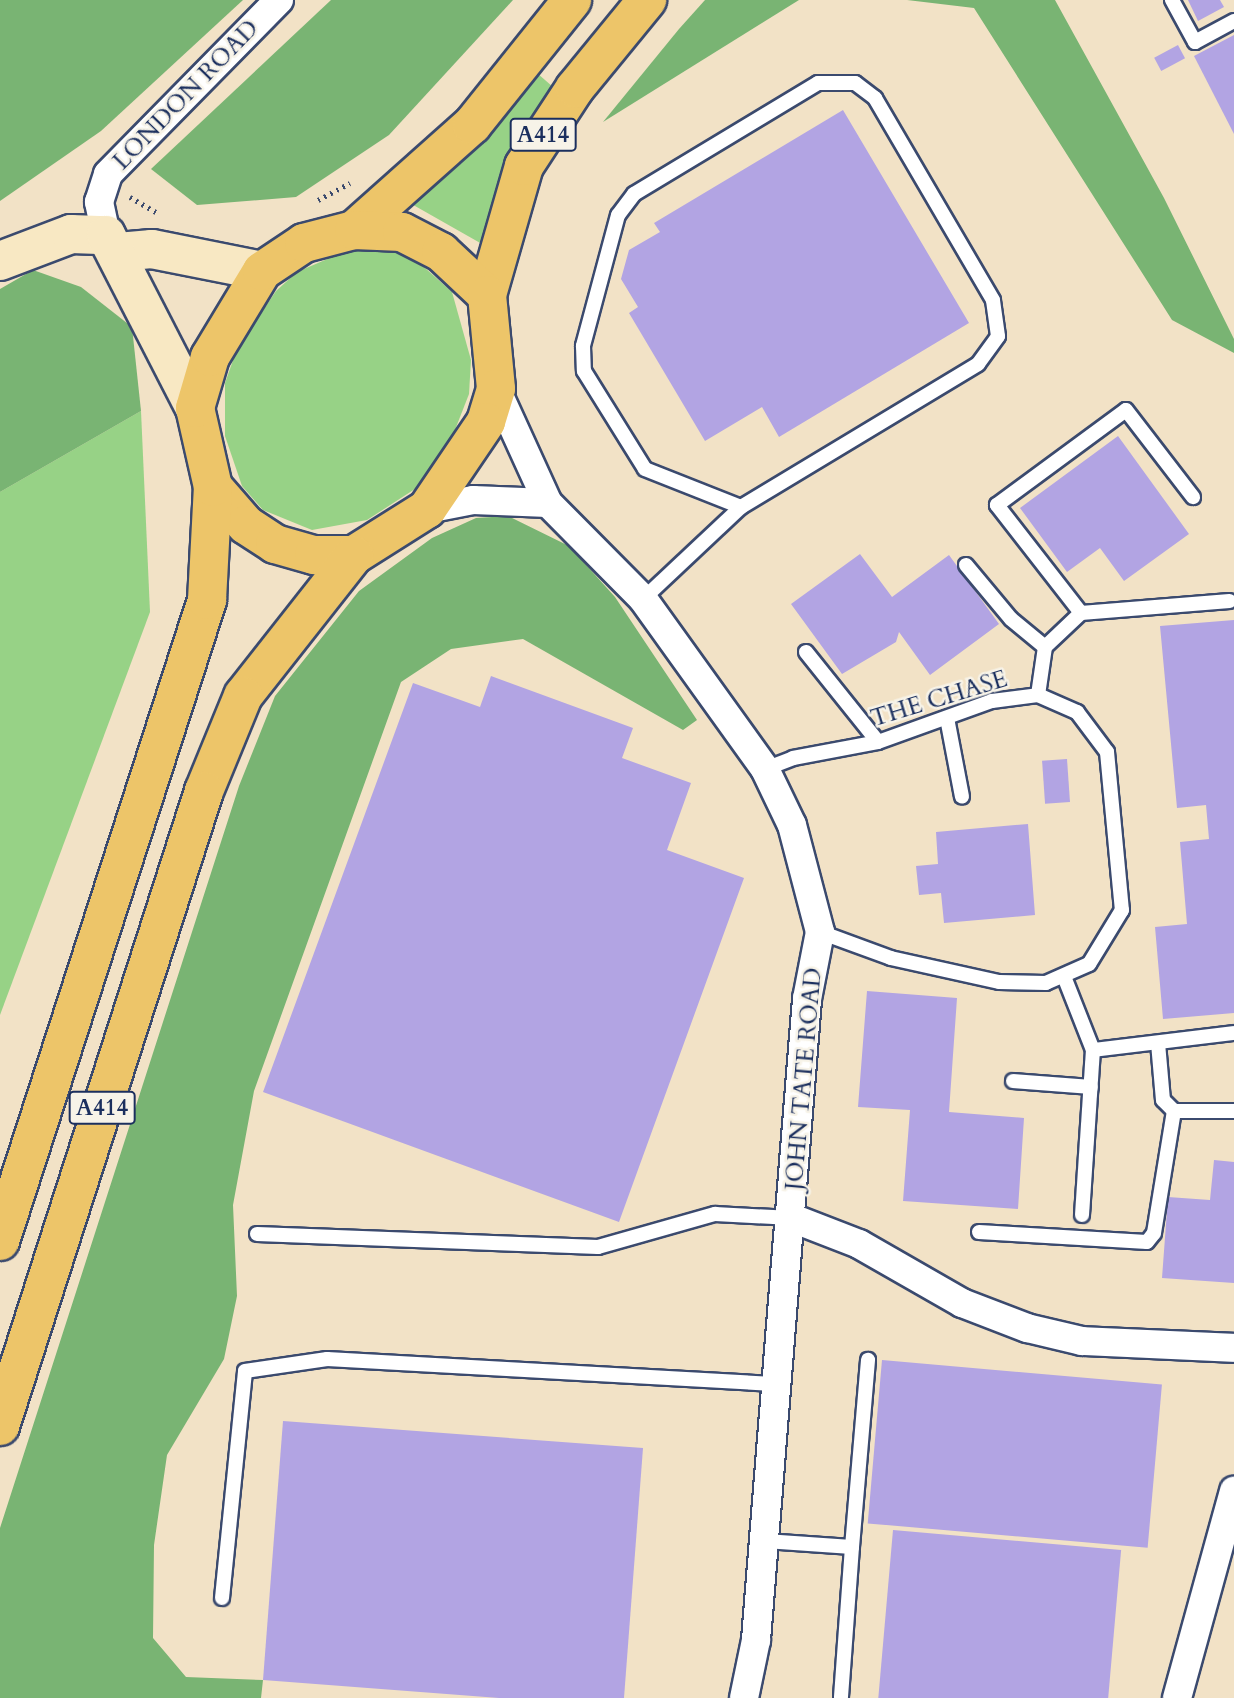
<!DOCTYPE html>
<html>
<head>
<meta charset="utf-8">
<style>
  body { margin:0 }
  #map { position:relative; width:1234px; height:1698px; overflow:hidden; background:#f2e2c6; font-family:Cardo,serif }
  div>[style] { position:absolute }
  .green>* { inset:0; background:#97d286 }
  .forest>* { inset:0; background:#79b473 }
  .building>* { inset:0; background:#b2a4e3; transform-origin:0 0 }
  .path>* { height:4.5px; margin-top:-2.25px; transform-origin:0; background:repeating-linear-gradient(90deg,#3b4a6e 0 2px,transparent 0 7px) }
  .roads { filter:drop-shadow(2px 0 #3b4a6e) drop-shadow(-2px 0 #3b4a6e) drop-shadow(0 2px #3b4a6e) drop-shadow(0 -2px #3b4a6e) }
  .service>* { height:14px; margin:-7px; padding:0 7px; transform-origin:7px; border-radius:7px; background:#fff }
  .minor>* { height:28px; margin:-14px; padding:0 14px; transform-origin:14px; border-radius:14px; background:#fff }
  .secondary>* { height:38px; margin:-19px; padding:0 19px; transform-origin:19px; border-radius:19px; background:#f8e8c3 }
  .trunk>* { height:38px; margin:-19px; padding:0 19px; transform-origin:19px; border-radius:19px; background:#edc569 }
  span { translate:-50% -50%; white-space:nowrap; text-align:center; line-height:1.15; -webkit-text-stroke:5px #f7f3e8; paint-order:stroke }
  .shield-label span { padding:2px 5px; background:#f7f3e8; border:2px solid; border-radius:5px; -webkit-text-stroke-width:0 }
  .shield-label { font-size:23px; color:#1b2f5e; font-weight:700 }
  .street-label { font-size:24px; color:#1b2f5e }
</style>
</head>
<body>
<div id="map">
  <div class="green">
    <div style="clip-path:polygon(537px 73px,553px 87px,512px 154px,482px 244px,408px 202px)"></div>
    <div style="clip-path:polygon(353px 248px,388px 249px,415px 259px,452px 292px,471px 360px,469px 394px,446px 453px,418px 487px,367px 520px,312px 530px,263px 510px,242px 486px,225px 436px,225px 383px,237px 349px,276px 291px,297px 272px)"></div>
    <div style="clip-path:polygon(141px 411px,150px 612px,0 1015px,0 492px)"></div>
  </div>
  <div class="forest">
    <div style="clip-path:polygon(0 0,243px 0,101px 131px,0 201px)"></div>
    <div style="clip-path:polygon(331px 0,513px 0,389px 135px,296px 197px,197px 205px,151px 169px)"></div>
    <div style="clip-path:polygon(705px 0,799px 0,603px 122px,679px 29px)"></div>
    <div style="clip-path:polygon(907px 0,1055px 0,1164px 198px,1234px 339px,1234px 353px,1172px 320px,974px 8px)"></div>
    <div style="clip-path:polygon(33px 270px,81px 287px,132px 327px,141px 411px,0 492px,0 289px)"></div>
    <div style="clip-path:polygon(508px 516px,569px 546px,615px 597px,697px 720px,683px 730px,523px 639px,451px 649px,401px 682px,254px 1091px,233px 1205px,237px 1296px,224px 1359px,167px 1455px,154px 1545px,153px 1638px,186px 1677px,263px 1680px,261px 1698px,0 1698px,0 1528px,239px 786px,275px 696px,359px 591px,432px 538px,476px 518px)"></div>
  </div>
  <div class="building">
    <div style="clip-path:polygon(1188px 0,1220px 0,1224px 7px,1198px 21px)"></div>
    <div style="clip-path:polygon(1234px 35px,1234px 134px,1194px 56px)"></div>
    <div style="left:1178px;top:45px;width:15px;height:27px;rotate:62deg"></div>
    <div style="clip-path:polygon(843px 110px,969px 323px,779px 437px,762px 407px,705px 441px,629px 313px,638px 307px,621px 279px,629px 250px,660px 232px,654px 223px)"></div>
    <div style="clip-path:polygon(1118px 436px,1189px 534px,1124px 581px,1100px 548px,1067px 572px,1020px 508px)"></div>
    <div style="clip-path:polygon(860px 554px,892px 597px,949px 555px,999px 624px,930px 675px,899px 632px,896px 642px,842px 674px,791px 604px)"></div>
    <div style="clip-path:polygon(1234px 620px,1234px 1013px,1163px 1019px,1155px 927px,1187px 924px,1180px 842px,1209px 839px,1206px 805px,1177px 808px,1160px 626px)"></div>
    <div style="clip-path:polygon(491px 676px,633px 728px,622px 758px,691px 783px,667px 850px,744px 878px,619px 1222px,263px 1092px,413px 683px,480px 707px)"></div>
    <div style="left:1067px;top:759px;width:43px;height:25px;rotate:86deg"></div>
    <div style="clip-path:polygon(1028px 824px,1035px 915px,944px 923px,941px 893px,919px 895px,916px 866px,938px 864px,936px 832px)"></div>
    <div style="clip-path:polygon(867px 991px,957px 998px,949px 1112px,1024px 1118px,1018px 1209px,903px 1201px,910px 1110px,858px 1107px)"></div>
    <div style="clip-path:polygon(1214px 1160px,1234px 1162px,1234px 1283px,1162px 1278px,1168px 1197px,1210px 1200px)"></div>
    <div style="left:882px;top:1360px;width:281px;height:164px;rotate:5deg"></div>
    <div style="clip-path:polygon(283px 1421px,643px 1448px,624px 1698px,499px 1698px,263px 1680px)"></div>
    <div style="left:893px;top:1530px;width:229px;height:169px;rotate:5deg"></div>
  </div>
  <div class="path">
    <div style="left:130px;top:197px;width:30px;rotate:30deg"></div>
    <div style="left:318px;top:200px;width:36px;rotate:-28deg"></div>
  </div>
  <div class="roads">
    <div class="service">
      <div style="left:1172px;top:0;width:48px;rotate:61.3deg"></div>
      <div style="left:1195px;top:42px;width:44px;rotate:-28.3deg"></div>
      <div style="left:966px;top:565px;width:70px;rotate:50.2deg"></div>
      <div style="left:1011px;top:619px;width:44px;rotate:39.5deg"></div>
      <div style="left:643px;top:599px;width:134px;rotate:-43.2deg"></div>
      <div style="left:741px;top:507px;width:277px;rotate:-31.1deg"></div>
      <div style="left:978px;top:364px;width:34px;rotate:-54deg"></div>
      <div style="left:998px;top:336px;width:36px;rotate:-98deg"></div>
      <div style="left:993px;top:300px;width:234px;rotate:-120.3deg"></div>
      <div style="left:875px;top:98px;width:25px;rotate:-143deg"></div>
      <div style="left:855px;top:83px;width:37px;rotate:180deg"></div>
      <div style="left:818px;top:83px;width:215px;rotate:148.9deg"></div>
      <div style="left:634px;top:194px;width:26px;rotate:127deg"></div>
      <div style="left:618px;top:215px;width:136px;rotate:105deg"></div>
      <div style="left:583px;top:346px;width:25px;rotate:88deg"></div>
      <div style="left:584px;top:371px;width:115px;rotate:58.1deg"></div>
      <div style="left:645px;top:469px;width:103px;rotate:21.6deg"></div>
      <div style="left:1081px;top:613px;width:149px;rotate:-4.6deg"></div>
      <div style="left:806px;top:652px;width:115px;rotate:51.3deg"></div>
      <div style="left:1038px;top:695px;width:49px;rotate:-81.7deg"></div>
      <div style="left:1045px;top:647px;width:50px;rotate:-43.4deg"></div>
      <div style="left:1081px;top:613px;width:137px;rotate:-127.9deg"></div>
      <div style="left:997px;top:505px;width:160px;rotate:-36.4deg"></div>
      <div style="left:1126px;top:410px;width:110px;rotate:52.4deg"></div>
      <div style="left:947px;top:718px;width:80px;rotate:79.2deg"></div>
      <div style="left:765px;top:769px;width:30px;rotate:-21deg"></div>
      <div style="left:793px;top:758px;width:86px;rotate:-10.7deg"></div>
      <div style="left:878px;top:742px;width:121px;rotate:-19.8deg"></div>
      <div style="left:992px;top:701px;width:46px;rotate:-7.4deg"></div>
      <div style="left:1038px;top:695px;width:43px;rotate:23.6deg"></div>
      <div style="left:1077px;top:712px;width:50px;rotate:53.1deg"></div>
      <div style="left:1107px;top:752px;width:159px;rotate:84.6deg"></div>
      <div style="left:1122px;top:910px;width:63px;rotate:121.4deg"></div>
      <div style="left:1089px;top:964px;width:47px;rotate:156.2deg"></div>
      <div style="left:1046px;top:983px;width:47px;rotate:-178.8deg"></div>
      <div style="left:999px;top:982px;width:111px;rotate:-167.5deg"></div>
      <div style="left:891px;top:958px;width:76px;rotate:-159.9deg"></div>
      <div style="left:1065px;top:979px;width:76px;rotate:68.5deg"></div>
      <div style="left:1158px;top:1043px;width:57px;rotate:85deg"></div>
      <div style="left:1163px;top:1100px;width:16px;rotate:45deg"></div>
      <div style="left:1174px;top:1111px;width:60px"></div>
      <div style="left:1013px;top:1081px;width:78px;rotate:4.4deg"></div>
      <div style="left:1082px;top:1215px;width:165px;rotate:-86.2deg"></div>
      <div style="left:1093px;top:1050px;width:142px;rotate:-6.9deg"></div>
      <div style="left:979px;top:1232px;width:168px;rotate:3.4deg"></div>
      <div style="left:1147px;top:1242px;width:11px;rotate:-52deg"></div>
      <div style="left:1154px;top:1233px;width:124px;rotate:-80.7deg"></div>
      <div style="left:257px;top:1234px;width:341px;rotate:2.2deg"></div>
      <div style="left:598px;top:1247px;width:122px;rotate:-15.8deg"></div>
      <div style="left:715px;top:1214px;width:77px;rotate:3deg"></div>
      <div style="left:765px;top:1541px;width:87px;rotate:3.9deg"></div>
      <div style="left:852px;top:1547px;width:151px;rotate:94.2deg"></div>
      <div style="left:852px;top:1547px;width:188px;rotate:-85.1deg"></div>
      <div style="left:222px;top:1598px;width:228px;rotate:-84.2deg"></div>
      <div style="left:245px;top:1371px;width:83px;rotate:-8.3deg"></div>
      <div style="left:327px;top:1359px;width:451px;rotate:3.2deg"></div>
    </div>
    <div class="minor">
      <div style="left:106px;top:235px;width:34px;rotate:-102deg"></div>
      <div style="left:99px;top:202px;width:29px;rotate:-72deg"></div>
      <div style="left:108px;top:174px;width:244px;rotate:-45.5deg"></div>
      <div style="left:496px;top:389px;width:125px;rotate:65.5deg"></div>
      <div style="left:548px;top:503px;width:135px;rotate:45.3deg"></div>
      <div style="left:643px;top:599px;width:209px;rotate:54.3deg"></div>
      <div style="left:765px;top:769px;width:62px;rotate:64.3deg"></div>
      <div style="left:792px;top:825px;width:111px;rotate:75.3deg"></div>
      <div style="left:820px;top:932px;width:68px;rotate:101deg"></div>
      <div style="left:807px;top:999px;width:643px;rotate:94.55deg"></div>
      <div style="left:756px;top:1640px;width:59px;rotate:101.7deg"></div>
      <div style="left:427px;top:509px;width:47px;rotate:-11.1deg"></div>
      <div style="left:473px;top:500px;width:75px;rotate:2.3deg"></div>
      <div style="left:792px;top:1218px;width:72px;rotate:21.2deg"></div>
      <div style="left:859px;top:1244px;width:119px;rotate:29.8deg"></div>
      <div style="left:962px;top:1303px;width:70px;rotate:21deg"></div>
      <div style="left:1027px;top:1328px;width:57px;rotate:13.3deg"></div>
      <div style="left:1082px;top:1341px;width:152px;rotate:2.6deg"></div>
      <div style="left:1177px;top:1698px;width:215px;rotate:-74.6deg"></div>
    </div>
    <div class="secondary">
      <div style="left:118px;top:252px;width:34px;rotate:-5deg"></div>
      <div style="left:152px;top:249px;width:112px;rotate:11.3deg"></div>
      <div style="left:0;top:261px;width:76px;rotate:-20.8deg"></div>
      <div style="left:71px;top:234px;width:35px;rotate:2deg"></div>
      <div style="left:106px;top:235px;width:195px;rotate:62.8deg"></div>
    </div>
    <div class="trunk">
      <div style="left:354px;top:230px;width:158px;rotate:-41.7deg"></div>
      <div style="left:472px;top:125px;width:160px;rotate:-51.3deg"></div>
      <div style="left:487px;top:295px;width:134px;rotate:-74deg"></div>
      <div style="left:524px;top:166px;width:93px;rotate:-56.8deg"></div>
      <div style="left:575px;top:88px;width:114px;rotate:-50.7deg"></div>
      <div style="left:213px;top:487px;width:50px;rotate:49deg"></div>
      <div style="left:246px;top:525px;width:35px;rotate:33deg"></div>
      <div style="left:275px;top:544px;width:41px;rotate:15.8deg"></div>
      <div style="left:314px;top:555px;width:40px"></div>
      <div style="left:0;top:1241px;width:674px;rotate:-72.1deg"></div>
      <div style="left:207px;top:600px;width:113px;rotate:-87deg"></div>
      <div style="left:213px;top:487px;width:81px;rotate:-102.8deg"></div>
      <div style="left:195px;top:408px;width:53px;rotate:-73.6deg"></div>
      <div style="left:210px;top:357px;width:100px;rotate:-58.8deg"></div>
      <div style="left:262px;top:271px;width:50px;rotate:-33.7deg"></div>
      <div style="left:304px;top:243px;width:52px;rotate:-14.6deg"></div>
      <div style="left:354px;top:230px;width:48px;rotate:2.4deg"></div>
      <div style="left:402px;top:232px;width:44px;rotate:27.1deg"></div>
      <div style="left:441px;top:252px;width:63px;rotate:43.1deg"></div>
      <div style="left:487px;top:295px;width:94px;rotate:84.5deg"></div>
      <div style="left:496px;top:389px;width:34px;rotate:107deg"></div>
      <div style="left:486px;top:422px;width:105px;rotate:124.1deg"></div>
      <div style="left:427px;top:509px;width:86px;rotate:147.8deg"></div>
      <div style="left:354px;top:555px;width:179px;rotate:128.2deg"></div>
      <div style="left:243px;top:696px;width:103px;rotate:112.3deg"></div>
      <div style="left:204px;top:791px;width:667px;rotate:107.81deg"></div>
    </div>
  </div>
  <div class="shield-label">
    <span style="left:543px;top:135px">A414</span>
    <span style="left:102px;top:1108px">A414</span>
  </div>
  <div class="street-label">
    <span style="left:186px;top:95px;rotate:-46deg">LONDON ROAD</span>
    <span style="left:939px;top:699px;rotate:-17deg">THE CHASE</span>
    <span style="left:804px;top:1079px;rotate:-85deg">JOHN TATE ROAD</span>
  </div>
</div>
</body>
</html>
